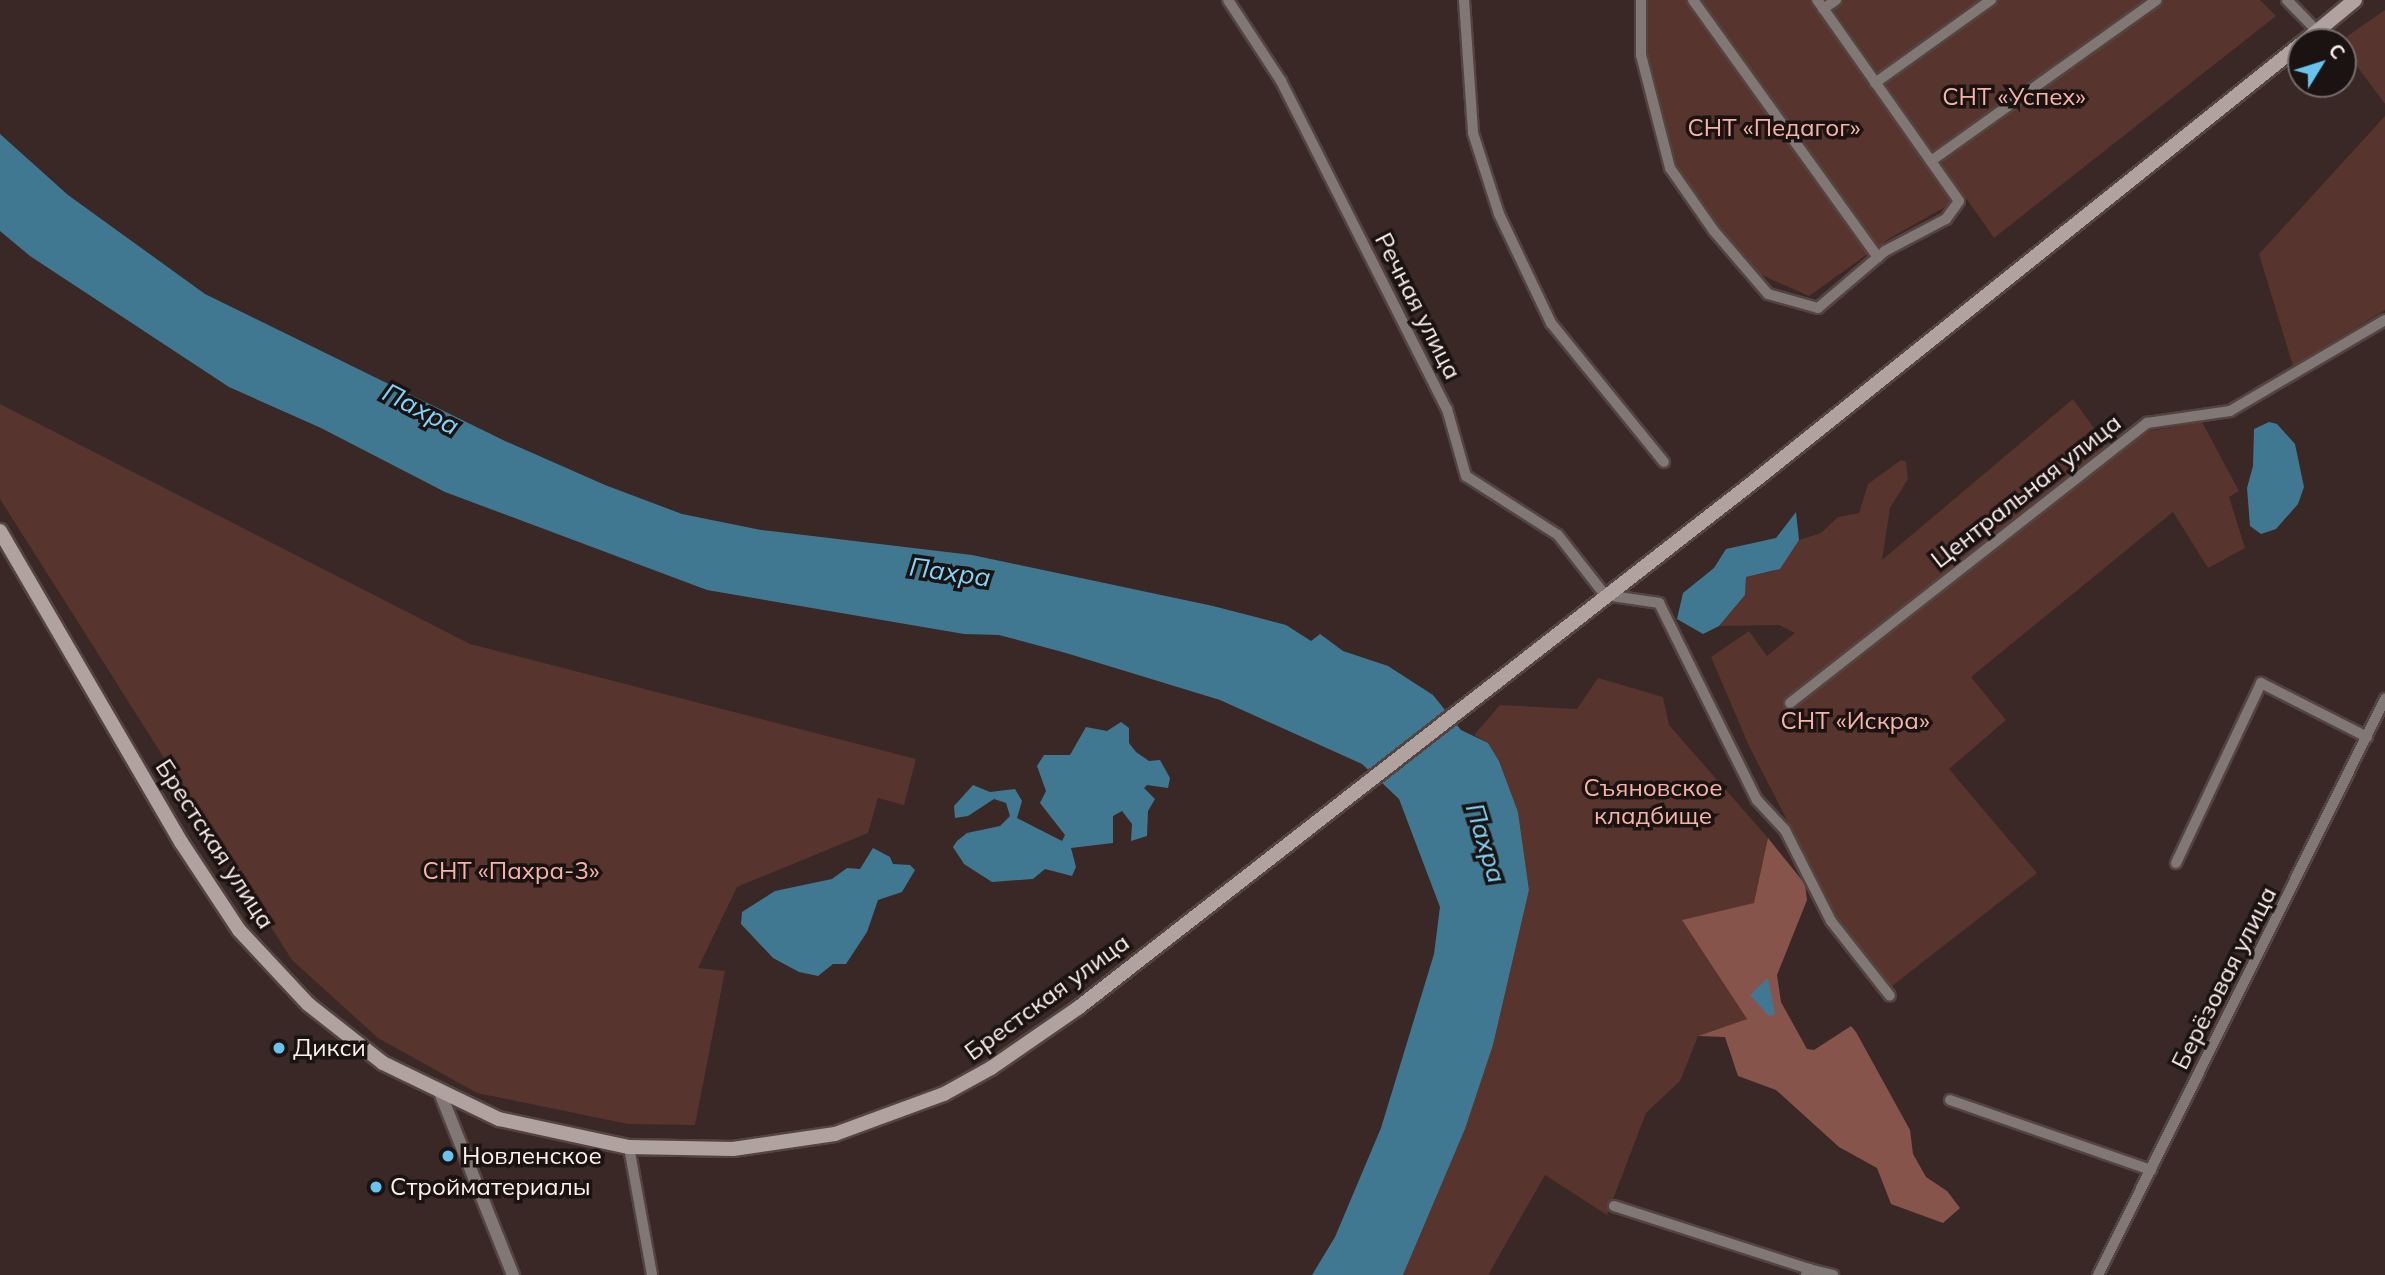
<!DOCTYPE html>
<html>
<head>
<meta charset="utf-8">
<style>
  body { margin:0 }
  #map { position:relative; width:2385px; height:1275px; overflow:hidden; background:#392825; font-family:Mulish,sans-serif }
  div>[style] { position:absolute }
  .green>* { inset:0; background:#57342e }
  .forest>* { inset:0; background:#87544b }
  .water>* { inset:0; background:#407892 }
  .roads { filter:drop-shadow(2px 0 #544441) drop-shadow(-2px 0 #544441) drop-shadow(0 2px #544441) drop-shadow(0 -2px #544441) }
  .minor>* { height:10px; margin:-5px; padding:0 5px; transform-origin:5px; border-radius:5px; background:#817876 }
  .tertiary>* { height:12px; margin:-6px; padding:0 6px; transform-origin:6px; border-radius:6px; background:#817876 }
  .secondary>* { height:14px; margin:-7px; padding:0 7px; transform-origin:7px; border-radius:7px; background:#b0a29f }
  .dots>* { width:19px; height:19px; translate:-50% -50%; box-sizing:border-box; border:4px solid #1b1312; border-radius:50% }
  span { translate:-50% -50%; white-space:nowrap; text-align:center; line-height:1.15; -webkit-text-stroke:7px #1b1312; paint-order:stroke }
  .park-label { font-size:24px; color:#f7b3a8 }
  .street-label { font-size:24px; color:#fdf1ef }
  .poi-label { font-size:24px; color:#fdf1ef }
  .left { translate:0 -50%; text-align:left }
  .water-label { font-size:26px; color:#7ed5fd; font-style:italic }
  .north { position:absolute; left:2287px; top:28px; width:70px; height:70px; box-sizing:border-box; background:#1b1312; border:2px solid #756c6a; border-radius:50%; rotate:52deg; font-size:19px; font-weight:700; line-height:28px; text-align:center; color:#fdf1ef }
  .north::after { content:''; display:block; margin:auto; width:24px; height:32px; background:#66c4ef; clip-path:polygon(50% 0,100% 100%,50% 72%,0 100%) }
</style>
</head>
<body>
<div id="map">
  <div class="green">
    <div style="clip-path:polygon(1645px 0,1809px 0,1954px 202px,1890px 238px,1809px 296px,1757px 273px,1672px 165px,1645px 58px)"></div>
    <div style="clip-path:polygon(1827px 0,2260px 0,2276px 16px,1994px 238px)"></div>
    <div style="clip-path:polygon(2385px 10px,2385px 104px,2339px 42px)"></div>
    <div style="clip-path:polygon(2385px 116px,2385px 310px,2293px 366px,2259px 254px)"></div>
    <div style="clip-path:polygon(2073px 399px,2114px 456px,2149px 431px,2202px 422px,2239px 491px,2229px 497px,2245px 548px,2208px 568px,2173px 512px,1971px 677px,2006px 720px,1949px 769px,2037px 873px,1892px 986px,1840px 923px,1749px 746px,1711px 657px,1749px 631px,1767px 656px,1795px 633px,1779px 625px,1719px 626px,1745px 595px,1746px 577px,1774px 571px,1799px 540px,1821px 533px,1838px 517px,1859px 513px,1868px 484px,1901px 460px,1906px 462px,1908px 479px,1890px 508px,1882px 560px)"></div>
    <div style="clip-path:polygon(0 404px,470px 644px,916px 759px,904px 805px,878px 798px,868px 833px,737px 887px,698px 968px,725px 971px,695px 1125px,628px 1124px,477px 1093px,378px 1038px,292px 960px,0 499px)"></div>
    <div style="clip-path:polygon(1598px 678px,1663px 697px,1669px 725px,1768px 838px,1755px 903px,1683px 920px,1747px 1019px,1698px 1036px,1680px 1081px,1646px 1113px,1607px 1215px,1545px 1175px,1488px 1275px,1403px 1275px,1465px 1129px,1493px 1045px,1529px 890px,1518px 812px,1499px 761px,1488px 743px,1474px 735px,1500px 705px,1577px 709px)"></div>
  </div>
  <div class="forest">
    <div style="clip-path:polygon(1768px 838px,1805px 884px,1807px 900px,1777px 975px,1781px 1002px,1807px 1049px,1814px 1050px,1851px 1026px,1856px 1032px,1910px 1130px,1913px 1154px,1926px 1177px,1947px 1191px,1960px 1208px,1943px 1223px,1891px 1204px,1877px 1168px,1839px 1147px,1776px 1090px,1738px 1076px,1725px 1037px,1698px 1036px,1747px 1019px,1682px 920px,1754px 903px)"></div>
  </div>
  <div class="water">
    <div style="clip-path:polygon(0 134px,68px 195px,205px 294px,505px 441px,605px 485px,682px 514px,761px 530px,972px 555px,1213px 606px,1286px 625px,1311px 641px,1320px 634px,1343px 651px,1388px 666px,1433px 695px,1461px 730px,1488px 743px,1499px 761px,1518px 812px,1529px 890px,1493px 1045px,1465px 1129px,1403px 1275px,1312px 1275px,1335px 1237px,1381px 1128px,1434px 954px,1440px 907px,1399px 799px,1362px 764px,1220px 700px,1066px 653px,999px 635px,964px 634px,707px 590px,445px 492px,321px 428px,229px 387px,30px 256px,0 231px)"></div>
    <div style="clip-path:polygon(2269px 422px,2277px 424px,2295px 444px,2304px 487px,2298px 504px,2276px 529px,2261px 534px,2250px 526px,2247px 488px,2253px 466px,2254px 429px)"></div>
    <div style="clip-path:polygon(1796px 512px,1799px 540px,1780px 569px,1746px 577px,1745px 595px,1719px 626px,1703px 634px,1677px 619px,1683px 593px,1714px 568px,1726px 549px,1776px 538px)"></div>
    <div style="clip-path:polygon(1121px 722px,1129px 728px,1129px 743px,1136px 752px,1149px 761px,1160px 760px,1170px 778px,1168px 788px,1147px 785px,1144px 788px,1155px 799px,1148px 811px,1147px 836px,1131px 841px,1132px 824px,1122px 811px,1113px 816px,1113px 843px,1071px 848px,1076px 867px,1072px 876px,1045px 869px,1033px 879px,992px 882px,964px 864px,953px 847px,957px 841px,967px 833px,1000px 826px,1010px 816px,1006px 803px,994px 799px,968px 816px,955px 818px,954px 806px,973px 785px,990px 792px,1015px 789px,1022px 801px,1017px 818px,1062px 841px,1065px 835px,1040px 803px,1046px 791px,1037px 766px,1044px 755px,1070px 755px,1086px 727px,1107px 731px)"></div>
    <div style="clip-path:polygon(873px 848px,890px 857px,893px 864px,910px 865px,915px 870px,902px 892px,878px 900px,867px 932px,846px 964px,833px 964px,818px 976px,799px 972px,773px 958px,741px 924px,742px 912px,775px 891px,832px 879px,847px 868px,860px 869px)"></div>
    <div style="clip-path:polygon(1768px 978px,1775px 1014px,1769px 1016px,1750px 995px)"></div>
  </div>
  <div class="roads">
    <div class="minor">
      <div style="left:1228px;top:0;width:97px;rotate:56.8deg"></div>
      <div style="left:1281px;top:81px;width:368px;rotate:63.2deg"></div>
      <div style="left:1447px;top:409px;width:70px;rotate:74.2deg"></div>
      <div style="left:1466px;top:476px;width:109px;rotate:32.7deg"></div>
      <div style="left:1558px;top:535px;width:76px;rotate:51.9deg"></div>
      <div style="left:1605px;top:595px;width:55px;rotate:8.4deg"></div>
      <div style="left:1659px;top:603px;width:220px;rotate:63.6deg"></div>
      <div style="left:1757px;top:800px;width:41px;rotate:47deg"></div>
      <div style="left:1785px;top:830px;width:102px;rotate:63.2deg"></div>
      <div style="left:1831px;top:921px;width:95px;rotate:51.8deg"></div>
      <div style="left:1464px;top:0;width:133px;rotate:86.1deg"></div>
      <div style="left:1473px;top:133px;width:85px;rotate:72.2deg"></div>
      <div style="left:1499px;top:214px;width:121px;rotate:64.5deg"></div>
      <div style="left:1551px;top:323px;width:179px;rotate:50.9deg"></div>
      <div style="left:1641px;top:0;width:55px;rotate:90deg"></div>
      <div style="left:1641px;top:55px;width:117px;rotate:75.6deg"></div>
      <div style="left:1670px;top:168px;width:77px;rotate:55.1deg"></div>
      <div style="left:1714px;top:231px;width:83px;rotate:49.4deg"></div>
      <div style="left:1768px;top:294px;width:52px;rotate:15.6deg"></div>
      <div style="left:1818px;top:308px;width:88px;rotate:-40.4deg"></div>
      <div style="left:1885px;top:251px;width:69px;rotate:-27.7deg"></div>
      <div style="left:1946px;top:219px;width:22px;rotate:-54deg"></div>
      <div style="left:1959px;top:201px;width:246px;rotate:-125.2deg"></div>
      <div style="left:1693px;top:0;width:317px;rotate:54.3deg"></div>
      <div style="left:2287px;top:0;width:43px;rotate:45.9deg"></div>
      <div style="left:1823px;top:9px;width:16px;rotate:-35deg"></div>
      <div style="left:1875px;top:83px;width:143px;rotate:-35.6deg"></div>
      <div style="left:1931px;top:161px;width:277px;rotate:-35.5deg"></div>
      <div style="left:1790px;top:703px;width:454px;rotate:-38.1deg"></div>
      <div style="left:2147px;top:423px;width:84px;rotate:-8.2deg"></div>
      <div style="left:2230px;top:411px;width:180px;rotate:-30.4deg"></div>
      <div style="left:2176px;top:863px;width:199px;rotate:-64.7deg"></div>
      <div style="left:2261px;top:683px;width:119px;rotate:27deg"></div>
      <div style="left:1950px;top:1100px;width:213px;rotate:19.2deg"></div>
      <div style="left:629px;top:1147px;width:130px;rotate:79.8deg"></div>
      <div style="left:1614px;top:1206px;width:205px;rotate:17.9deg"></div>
      <div style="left:1806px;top:1275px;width:7px;rotate:-63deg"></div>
      <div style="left:1809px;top:1269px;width:25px;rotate:14deg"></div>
      <div style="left:2098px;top:1275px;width:644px;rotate:-63.51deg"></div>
    </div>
    <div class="tertiary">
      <div style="left:441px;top:1095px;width:194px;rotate:68.2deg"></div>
    </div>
    <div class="secondary">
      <div style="left:2304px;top:42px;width:66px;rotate:-39.5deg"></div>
      <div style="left:0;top:531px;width:360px;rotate:59.8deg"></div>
      <div style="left:181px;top:842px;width:105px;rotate:56.6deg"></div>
      <div style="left:239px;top:930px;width:101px;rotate:47deg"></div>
      <div style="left:308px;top:1004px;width:95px;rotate:38.2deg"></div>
      <div style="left:383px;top:1063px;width:129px;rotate:25.8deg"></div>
      <div style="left:499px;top:1119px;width:133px;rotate:12.2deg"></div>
      <div style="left:629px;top:1147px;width:104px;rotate:1.1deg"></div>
      <div style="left:733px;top:1149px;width:103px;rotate:-8.4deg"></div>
      <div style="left:835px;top:1134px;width:116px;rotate:-20.2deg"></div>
      <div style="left:944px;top:1094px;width:54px;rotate:-29deg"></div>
      <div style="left:991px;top:1068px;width:106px;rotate:-34.6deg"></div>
      <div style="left:1078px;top:1008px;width:861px;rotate:-37.92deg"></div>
      <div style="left:1757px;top:479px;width:697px;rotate:-38.65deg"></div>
    </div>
  </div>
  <div class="dots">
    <div style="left:279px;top:1048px;background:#66c4ef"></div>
    <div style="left:448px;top:1156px;background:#66c4ef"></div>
    <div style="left:376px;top:1187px;background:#66c4ef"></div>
  </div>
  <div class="park-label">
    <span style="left:2014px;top:97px">СНТ «Успех»</span>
    <span style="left:1774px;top:128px">СНТ «Педагог»</span>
    <span style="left:1855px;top:721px">СНТ «Искра»</span>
    <span style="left:1653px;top:802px">Съяновское<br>кладбище</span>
    <span style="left:511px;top:871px">СНТ «Пахра-3»</span>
  </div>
  <div class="street-label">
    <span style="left:1418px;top:306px;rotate:63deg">Речная улица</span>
    <span style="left:2026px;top:491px;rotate:-38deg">Центральная улица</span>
    <span style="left:215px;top:844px;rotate:57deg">Брестская улица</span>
    <span style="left:2224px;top:978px;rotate:-63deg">Берёзовая улица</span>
    <span style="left:1047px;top:997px;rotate:-36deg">Брестская улица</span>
  </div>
  <div class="poi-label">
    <span class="left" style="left:293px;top:1048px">Дикси</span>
    <span class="left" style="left:462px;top:1156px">Новленское</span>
    <span class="left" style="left:390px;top:1187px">Стройматериалы</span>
  </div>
  <div class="water-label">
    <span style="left:421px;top:409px;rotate:27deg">Пахра</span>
    <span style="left:950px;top:572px;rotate:8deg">Пахра</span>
    <span style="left:1486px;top:843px;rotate:73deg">Пахра</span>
  </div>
  <div class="north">С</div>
</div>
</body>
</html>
